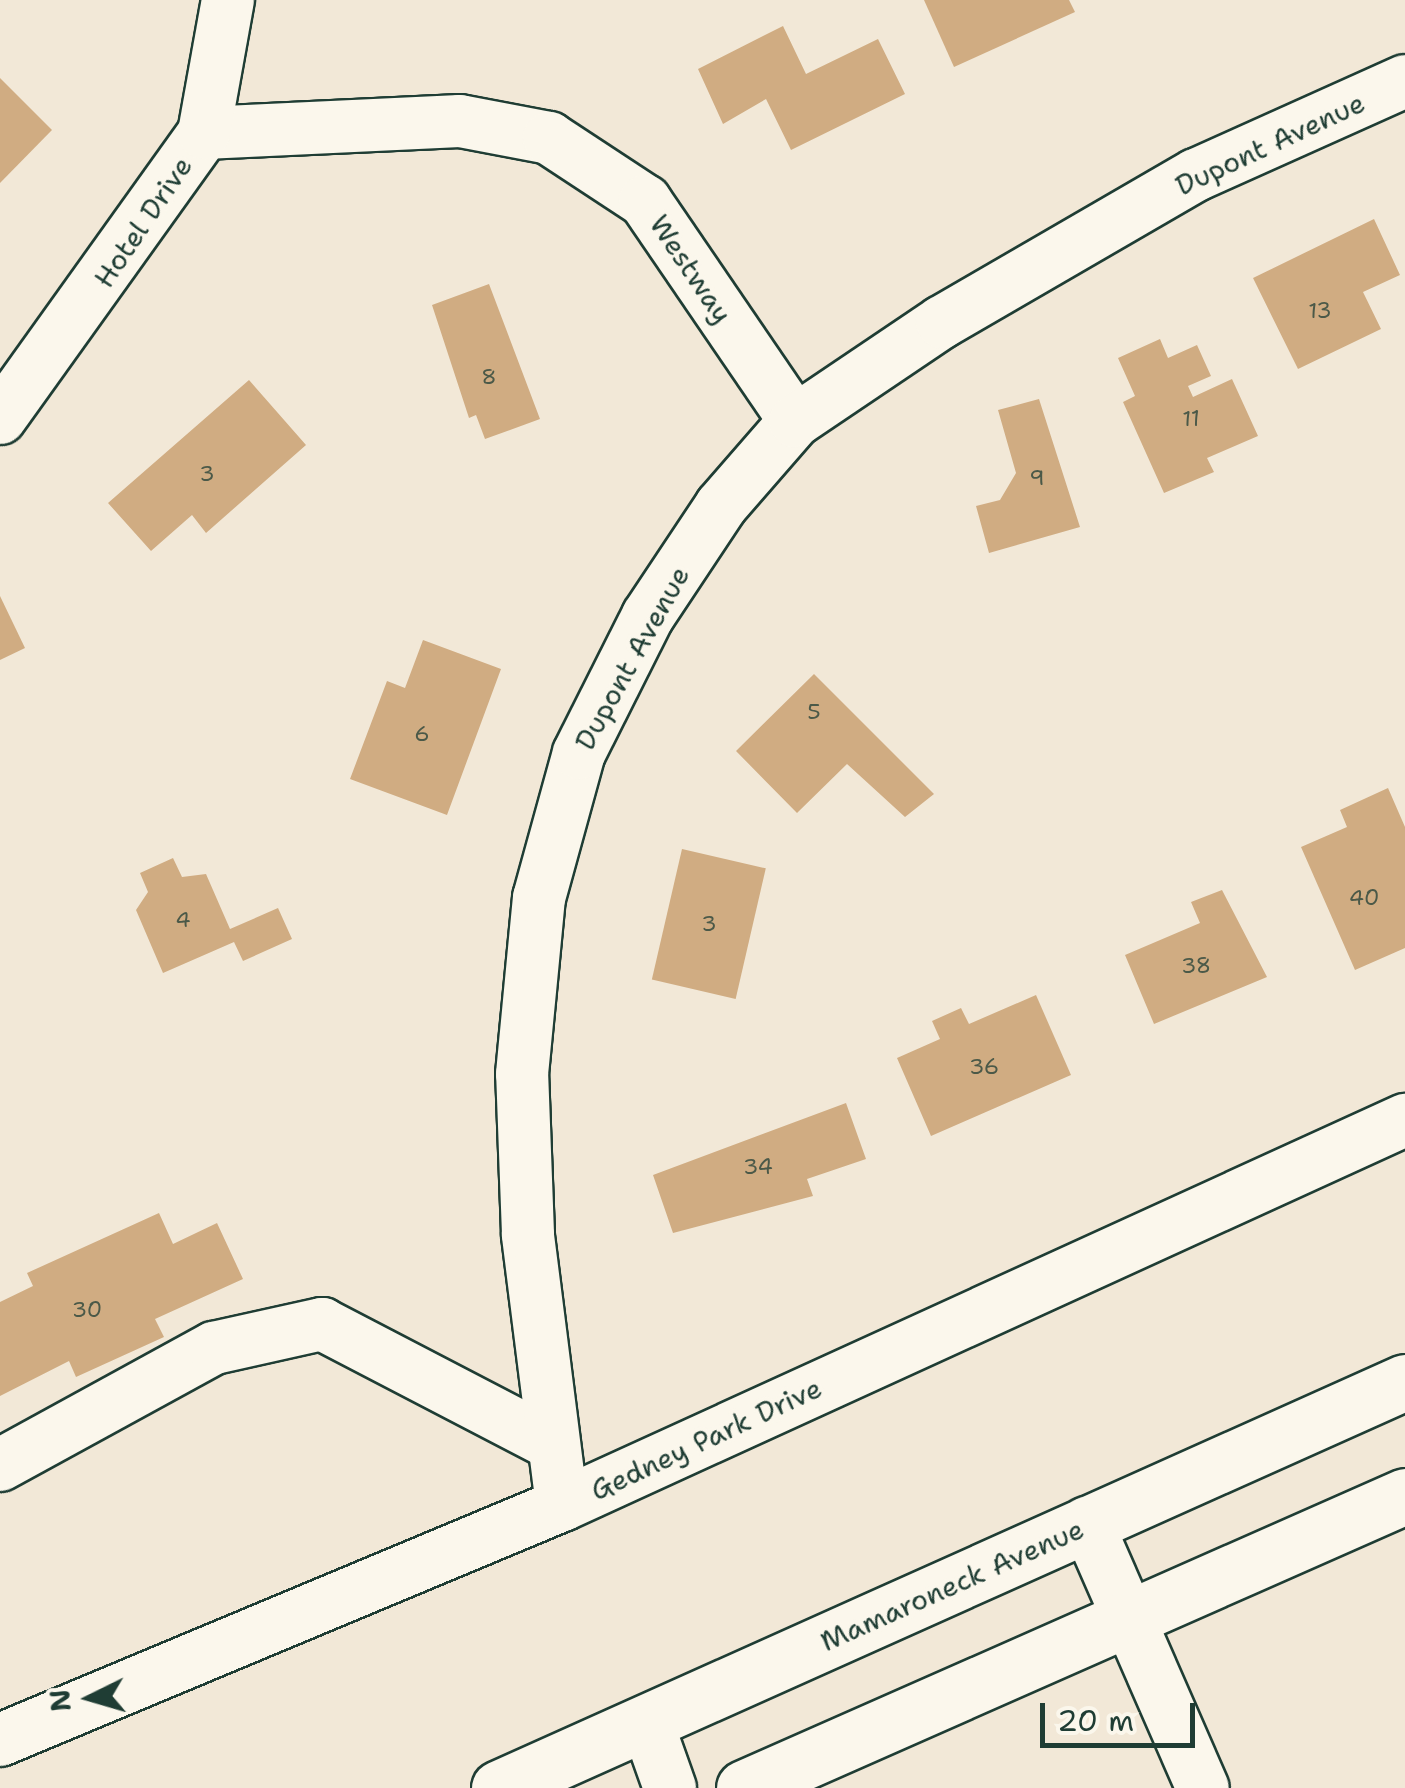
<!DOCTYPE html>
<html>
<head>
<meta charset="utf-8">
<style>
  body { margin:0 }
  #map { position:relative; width:1405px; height:1788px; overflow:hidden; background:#f2e8d7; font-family:"Shantell Sans",sans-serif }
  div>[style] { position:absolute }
  .building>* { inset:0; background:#d0ac82; transform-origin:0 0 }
  .roads { filter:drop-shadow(2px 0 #1f3d34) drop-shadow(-2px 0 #1f3d34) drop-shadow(0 2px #1f3d34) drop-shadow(0 -2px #1f3d34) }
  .minor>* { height:52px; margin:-26px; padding:0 26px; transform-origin:26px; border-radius:26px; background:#fbf7ec }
  .major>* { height:55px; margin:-27.5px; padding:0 27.5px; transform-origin:27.5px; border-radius:27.5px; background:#fbf7ec }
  span { translate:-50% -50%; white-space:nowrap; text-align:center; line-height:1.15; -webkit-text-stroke:8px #fbf7ec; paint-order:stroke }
  .number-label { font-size:22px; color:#4b5948 }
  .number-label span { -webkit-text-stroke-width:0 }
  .street-label { font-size:28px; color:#1f3d34 }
  .north { position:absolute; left:40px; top:1648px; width:100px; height:100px; -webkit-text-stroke:8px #fbf7ec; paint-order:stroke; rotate:265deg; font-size:28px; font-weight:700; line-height:40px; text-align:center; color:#1f3d34 }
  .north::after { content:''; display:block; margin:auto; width:35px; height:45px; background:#1f3d34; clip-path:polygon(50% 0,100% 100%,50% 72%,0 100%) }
  .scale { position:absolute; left:1040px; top:1703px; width:155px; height:45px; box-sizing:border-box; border:5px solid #1f3d34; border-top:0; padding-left:12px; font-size:30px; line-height:35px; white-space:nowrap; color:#1f3d34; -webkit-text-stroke:8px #fbf7ec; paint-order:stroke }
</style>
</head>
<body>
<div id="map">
  <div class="building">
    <div style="clip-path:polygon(924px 0,1069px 0,1075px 12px,954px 67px)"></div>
    <div style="clip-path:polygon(783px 26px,806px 74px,878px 39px,905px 94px,791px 150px,766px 99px,723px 124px,698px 69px)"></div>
    <div style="clip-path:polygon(0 78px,52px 130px,0 183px)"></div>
    <div style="clip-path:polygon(1374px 219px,1400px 275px,1363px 292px,1381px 329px,1298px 369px,1253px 278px)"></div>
    <div style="clip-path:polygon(489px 284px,540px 419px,485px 439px,476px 415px,469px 418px,432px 305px)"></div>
    <div style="clip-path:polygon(1160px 339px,1168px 358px,1197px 345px,1211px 376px,1188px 386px,1193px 397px,1232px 379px,1258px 436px,1207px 458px,1214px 472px,1164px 493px,1123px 402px,1135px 396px,1118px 358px)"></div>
    <div style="clip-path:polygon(249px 380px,306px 445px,206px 533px,192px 515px,151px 551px,108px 503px)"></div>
    <div style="clip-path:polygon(1039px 399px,1080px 527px,989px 553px,976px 506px,1000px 500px,1016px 473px,998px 410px)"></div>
    <div style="clip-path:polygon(0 596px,25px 648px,0 660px)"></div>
    <div style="clip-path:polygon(423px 640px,501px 669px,447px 815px,350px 779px,387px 681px,405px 688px)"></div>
    <div style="clip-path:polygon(814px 674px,934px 794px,905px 817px,847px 764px,797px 813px,736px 751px)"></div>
    <div style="clip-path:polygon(1388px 788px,1405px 827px,1405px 948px,1355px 970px,1301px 847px,1347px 827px,1340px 810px)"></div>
    <div style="left:682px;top:849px;width:86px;height:134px;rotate:13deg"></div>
    <div style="clip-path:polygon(173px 858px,182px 877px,206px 874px,230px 929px,278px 908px,292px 939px,243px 961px,234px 942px,163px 973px,136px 910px,148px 892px,140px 873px)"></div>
    <div style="clip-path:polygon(1222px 890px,1267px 977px,1154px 1024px,1125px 955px,1200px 923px,1191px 902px)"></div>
    <div style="clip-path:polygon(1036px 995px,1071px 1075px,931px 1136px,897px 1058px,940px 1039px,932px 1021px,961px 1008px,969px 1024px)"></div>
    <div style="clip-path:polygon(846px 1103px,866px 1159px,807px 1179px,813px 1196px,673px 1233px,653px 1175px)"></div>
    <div style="clip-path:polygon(159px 1213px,173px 1244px,217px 1223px,243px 1279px,155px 1319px,164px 1337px,76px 1377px,69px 1361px,0 1396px,0 1302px,33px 1286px,27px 1273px)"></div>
  </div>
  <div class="roads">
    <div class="minor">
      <div style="left:204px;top:133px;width:256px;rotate:-2.7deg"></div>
      <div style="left:460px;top:121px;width:91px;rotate:10.8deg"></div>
      <div style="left:549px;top:138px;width:115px;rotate:33.3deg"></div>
      <div style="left:645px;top:201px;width:266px;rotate:55.7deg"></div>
      <div style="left:0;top:418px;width:350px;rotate:-54.4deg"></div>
      <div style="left:204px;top:133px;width:135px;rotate:-79.8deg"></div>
      <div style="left:0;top:1465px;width:244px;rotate:-28.7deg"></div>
      <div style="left:214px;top:1348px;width:111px;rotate:-12.5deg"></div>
      <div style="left:322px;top:1324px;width:260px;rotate:27.5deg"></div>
      <div style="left:562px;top:1505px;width:273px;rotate:-97.2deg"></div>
      <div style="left:528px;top:1234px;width:160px;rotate:-92.1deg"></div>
      <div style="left:522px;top:1074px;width:177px;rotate:-84.5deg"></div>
      <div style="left:539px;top:898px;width:150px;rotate:-74.6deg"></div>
      <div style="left:579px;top:753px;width:153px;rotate:-63.3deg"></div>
      <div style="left:648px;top:616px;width:132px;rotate:-56.4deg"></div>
      <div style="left:721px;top:506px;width:113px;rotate:-49deg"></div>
      <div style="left:795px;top:421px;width:177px;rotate:-34deg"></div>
      <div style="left:942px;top:322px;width:293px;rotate:-30.1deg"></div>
      <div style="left:1196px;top:175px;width:229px;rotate:-24.2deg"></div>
      <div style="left:1087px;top:1523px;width:289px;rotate:66.4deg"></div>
      <div style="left:647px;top:1723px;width:69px;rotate:70.5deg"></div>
      <div style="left:0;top:1740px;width:609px;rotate:-22.69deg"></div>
      <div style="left:562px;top:1505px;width:927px;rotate:-24.55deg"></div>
    </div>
    <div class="major">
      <div style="left:499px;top:1788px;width:993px;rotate:-24.14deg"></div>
      <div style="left:744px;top:1788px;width:723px;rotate:-23.83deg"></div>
    </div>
  </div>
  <div class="number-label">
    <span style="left:1320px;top:311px">13</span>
    <span style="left:489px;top:377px">8</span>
    <span style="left:1191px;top:419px">11</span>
    <span style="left:207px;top:474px">3</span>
    <span style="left:1037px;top:478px">9</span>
    <span style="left:814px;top:712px">5</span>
    <span style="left:422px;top:734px">6</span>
    <span style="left:1364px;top:898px">40</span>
    <span style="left:183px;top:920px">4</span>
    <span style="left:709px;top:924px">3</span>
    <span style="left:1196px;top:966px">38</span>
    <span style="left:984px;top:1067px">36</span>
    <span style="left:758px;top:1167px">34</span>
    <span style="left:87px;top:1310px">30</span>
  </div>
  <div class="street-label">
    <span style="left:1270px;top:144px;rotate:-25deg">Dupont Avenue</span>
    <span style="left:143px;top:222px;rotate:-56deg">Hotel Drive</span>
    <span style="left:691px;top:269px;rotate:56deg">Westway</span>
    <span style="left:632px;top:658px;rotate:-61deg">Dupont Avenue</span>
    <span style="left:706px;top:1439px;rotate:-25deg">Gedney Park Drive</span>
    <span style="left:952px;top:1585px;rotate:-24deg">Mamaroneck Avenue</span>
  </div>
  <div class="north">N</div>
  <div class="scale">20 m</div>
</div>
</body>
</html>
